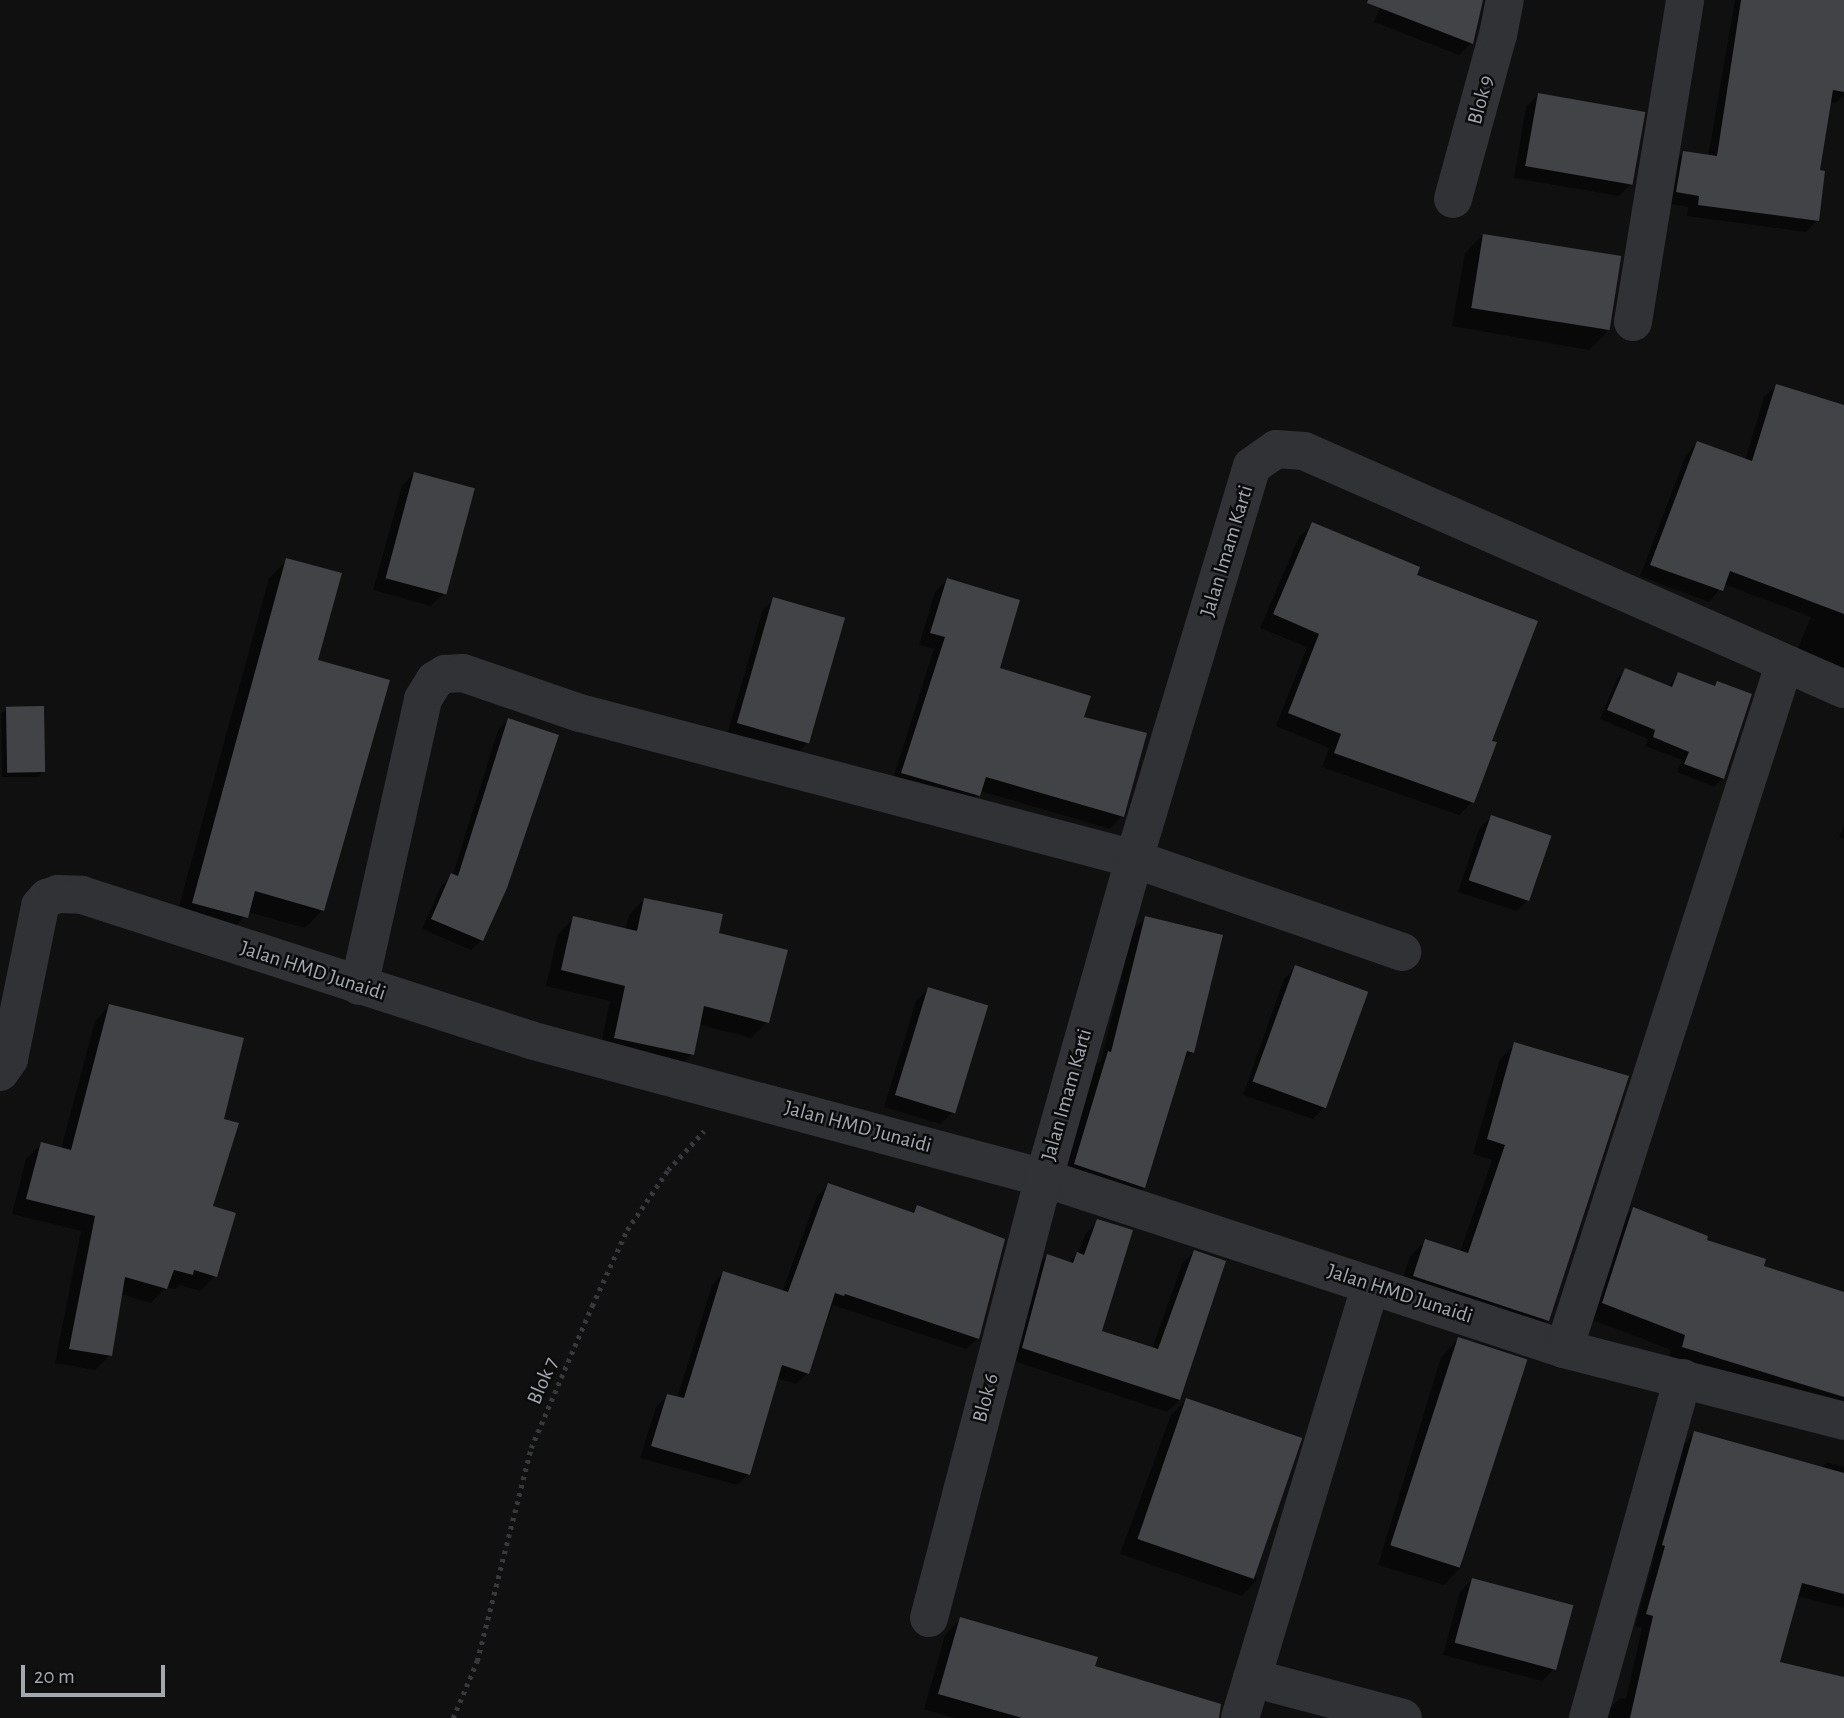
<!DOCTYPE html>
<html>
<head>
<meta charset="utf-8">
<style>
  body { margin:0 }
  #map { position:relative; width:1844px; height:1718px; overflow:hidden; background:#101011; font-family:"Alegreya Sans",sans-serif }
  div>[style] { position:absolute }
  .shadow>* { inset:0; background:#0007 }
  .building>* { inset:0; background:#424346; transform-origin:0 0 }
  .path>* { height:4.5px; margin-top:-2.25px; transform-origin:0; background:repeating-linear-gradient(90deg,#38393c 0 3.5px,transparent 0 8.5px) }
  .minor>* { height:38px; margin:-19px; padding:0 19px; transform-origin:19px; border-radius:19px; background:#313236 }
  span { translate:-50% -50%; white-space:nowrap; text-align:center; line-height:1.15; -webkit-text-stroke:5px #0b0b0c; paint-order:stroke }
  .street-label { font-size:21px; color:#a3a8b0 }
  .scale { position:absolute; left:21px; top:1665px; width:144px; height:32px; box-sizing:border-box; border:4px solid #a3a8b0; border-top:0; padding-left:9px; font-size:21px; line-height:24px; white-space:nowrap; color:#a3a8b0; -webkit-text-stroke:5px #0b0b0c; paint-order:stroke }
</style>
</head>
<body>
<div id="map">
  <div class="shadow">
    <div style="clip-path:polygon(1383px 0,1482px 0,1471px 43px,1459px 55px,1374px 22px)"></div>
    <div style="clip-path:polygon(1735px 0,1844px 0,1844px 95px,1836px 103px,1829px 102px,1818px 171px,1817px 220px,1806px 232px,1687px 216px,1688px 207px,1665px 203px,1672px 165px,1683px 153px,1708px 157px)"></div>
    <div style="clip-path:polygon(1538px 95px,1631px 184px,1619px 196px,1514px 178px,1526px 107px)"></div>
    <div style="clip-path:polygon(1483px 235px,1607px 332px,1589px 350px,1452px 326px,1465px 253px)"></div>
    <div style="clip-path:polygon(1776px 386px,1844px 432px,1844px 674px,1795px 655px,1811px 617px,1724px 584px,1709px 602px,1640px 576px,1686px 455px,1697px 443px,1745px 461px,1764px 397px)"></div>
    <div style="clip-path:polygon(414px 473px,443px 594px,431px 606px,373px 590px,402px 486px)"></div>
    <div style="clip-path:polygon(1313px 524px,1490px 742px,1472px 802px,1459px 815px,1322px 767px,1329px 748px,1276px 726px,1307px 647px,1260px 628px,1299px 537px)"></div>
    <div style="clip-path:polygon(287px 560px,316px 661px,323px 910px,305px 928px,248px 912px,228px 935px,175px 921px,269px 578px)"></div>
    <div style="clip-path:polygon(947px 580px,998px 670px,1122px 816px,1110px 829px,980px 791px,967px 807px,891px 785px,934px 649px,919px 645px,935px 592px)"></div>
    <div style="clip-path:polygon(774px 599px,808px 742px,796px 755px,727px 735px,762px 612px)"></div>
    <div style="clip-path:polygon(1625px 670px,1668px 688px,1678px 674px,1713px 687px,1717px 683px,1723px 778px,1714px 787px,1677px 772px,1682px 760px,1645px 746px,1648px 739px,1600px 719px,1617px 679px)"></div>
    <div style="clip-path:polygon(7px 708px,43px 771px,38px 777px,2px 777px,1px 714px)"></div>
    <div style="clip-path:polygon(509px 720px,482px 940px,471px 950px,422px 929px,441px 886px,453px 874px,498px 730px)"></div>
    <div style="clip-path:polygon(1491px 817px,1529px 899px,1517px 911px,1458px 892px,1479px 829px)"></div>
    <div style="clip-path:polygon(1844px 825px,1844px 839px,1839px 837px)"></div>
    <div style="clip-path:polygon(644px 899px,717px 934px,767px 1022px,751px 1038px,698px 1024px,692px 1054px,676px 1070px,599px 1054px,610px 1001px,546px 986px,558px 934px,574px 918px,625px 930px,629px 915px)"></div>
    <div style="clip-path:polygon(1145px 918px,1193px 1052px,1181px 1063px,1144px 1187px,1132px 1199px,1063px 1176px,1096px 1065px,1101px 1061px,1133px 930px)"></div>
    <div style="clip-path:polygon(1296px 967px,1325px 1107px,1313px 1119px,1243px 1095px,1284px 979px)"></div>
    <div style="clip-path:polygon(928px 989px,953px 1112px,941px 1124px,884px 1107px,916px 1001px)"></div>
    <div style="clip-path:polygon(109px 1006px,222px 1120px,211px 1207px,215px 1276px,200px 1291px,180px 1285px,176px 1289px,166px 1287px,151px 1303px,121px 1294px,110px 1355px,95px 1370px,55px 1363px,81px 1231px,12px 1214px,26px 1159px,41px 1144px,61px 1149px,95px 1021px)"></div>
    <div style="clip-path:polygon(1515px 1044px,1547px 1320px,1532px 1335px,1399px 1291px,1410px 1256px,1425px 1241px,1460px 1252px,1492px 1160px,1473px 1154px,1500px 1059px)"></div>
    <div style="clip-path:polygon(829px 1185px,910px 1214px,917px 1207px,978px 1338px,966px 1349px,833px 1305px,808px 1373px,796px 1384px,776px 1378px,749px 1474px,737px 1485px,640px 1458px,656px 1407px,667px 1396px,677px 1398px,712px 1285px,723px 1273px,782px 1292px,817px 1196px)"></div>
    <div style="clip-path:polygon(1633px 1209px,1762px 1267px,1844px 1294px,1844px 1410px,1668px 1361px,1671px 1350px,1588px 1318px,1618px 1224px)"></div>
    <div style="clip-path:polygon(1098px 1221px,1100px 1332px,1152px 1349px,1182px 1264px,1194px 1252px,1179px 1400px,1167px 1412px,1011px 1360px,1035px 1268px,1047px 1256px,1068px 1263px,1078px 1253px,1086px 1233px)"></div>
    <div style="clip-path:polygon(1459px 1339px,1462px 1566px,1444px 1585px,1378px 1565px,1441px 1357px)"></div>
    <div style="clip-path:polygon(1186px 1400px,1257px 1580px,1242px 1596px,1120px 1554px,1171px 1415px)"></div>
    <div style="clip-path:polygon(1695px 1433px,1821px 1468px,1827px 1462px,1844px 1467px,1844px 1608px,1797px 1596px,1761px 1718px,1606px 1718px,1608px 1710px,1620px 1698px,1626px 1699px,1642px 1628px,1635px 1626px,1654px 1558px,1651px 1557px,1683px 1445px)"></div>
    <div style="clip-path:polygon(1472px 1579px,1554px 1669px,1542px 1681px,1443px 1655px,1460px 1592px)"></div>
    <div style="clip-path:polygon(961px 1619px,1093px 1667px,1205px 1718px,954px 1718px,924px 1709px,945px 1635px)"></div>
  </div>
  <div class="building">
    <div style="clip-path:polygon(1368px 0,1483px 0,1473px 44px,1367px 3px)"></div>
    <div style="clip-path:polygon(1741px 0,1844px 0,1844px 92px,1833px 90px,1820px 170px,1825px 171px,1819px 221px,1698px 205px,1699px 196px,1676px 192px,1683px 151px,1717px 156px)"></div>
    <div style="left:1538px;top:93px;width:109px;height:74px;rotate:10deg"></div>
    <div style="left:1483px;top:234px;width:140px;height:75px;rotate:9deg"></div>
    <div style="clip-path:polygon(1776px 384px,1844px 405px,1844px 614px,1730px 571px,1723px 591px,1650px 565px,1697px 441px,1752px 461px)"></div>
    <div style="left:414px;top:472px;width:63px;height:110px;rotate:15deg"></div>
    <div style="clip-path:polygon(1312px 522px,1420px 567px,1417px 575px,1538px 621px,1492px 741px,1497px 742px,1474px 803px,1334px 753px,1341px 734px,1288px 713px,1319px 634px,1273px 614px)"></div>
    <div style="clip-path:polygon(286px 558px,342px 573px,318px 660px,390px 680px,324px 911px,255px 891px,248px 918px,192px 903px)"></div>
    <div style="clip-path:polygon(947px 578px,1020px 600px,1000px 668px,1091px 696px,1084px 717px,1147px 733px,1124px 817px,986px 777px,980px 796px,901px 773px,945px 637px,930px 633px)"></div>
    <div style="left:773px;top:597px;width:75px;height:131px;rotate:16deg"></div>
    <div style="clip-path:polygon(1625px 668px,1672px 687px,1678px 672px,1715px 686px,1717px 681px,1752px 694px,1724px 779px,1684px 764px,1689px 752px,1653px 737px,1655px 730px,1607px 710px)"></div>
    <div style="left:44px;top:706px;width:66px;height:38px;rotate:89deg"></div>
    <div style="clip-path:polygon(508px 718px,559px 735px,507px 888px,483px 941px,431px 919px,451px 873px,458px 876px)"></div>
    <div style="left:1491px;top:815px;width:64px;height:69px;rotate:19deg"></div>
    <div style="clip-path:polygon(644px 898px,723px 914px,719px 933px,788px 950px,769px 1023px,704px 1006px,694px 1055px,614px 1038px,625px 986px,561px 970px,573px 916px,637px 931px)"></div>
    <div style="clip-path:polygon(1145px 916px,1223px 935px,1194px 1053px,1187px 1051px,1145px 1188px,1074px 1164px,1108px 1051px,1111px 1052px)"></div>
    <div style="left:1295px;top:965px;width:78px;height:124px;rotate:20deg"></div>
    <div style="left:928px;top:987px;width:63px;height:113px;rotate:17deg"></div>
    <div style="clip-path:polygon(109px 1004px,244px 1038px,224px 1119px,239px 1123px,213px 1206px,236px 1213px,217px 1277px,194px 1270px,193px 1275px,174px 1270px,167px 1289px,125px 1277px,112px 1356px,69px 1349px,95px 1216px,26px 1199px,41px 1142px,71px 1150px)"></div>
    <div style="clip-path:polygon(1514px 1042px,1629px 1076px,1549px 1321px,1413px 1276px,1425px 1239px,1468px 1253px,1505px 1145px,1487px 1139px)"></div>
    <div style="clip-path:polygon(828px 1183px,914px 1213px,917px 1205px,1005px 1239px,979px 1339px,845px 1294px,844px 1296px,835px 1293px,809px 1374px,782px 1365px,750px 1475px,651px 1446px,667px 1394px,684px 1398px,723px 1271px,788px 1292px)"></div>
    <div style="clip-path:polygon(1633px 1207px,1708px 1236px,1707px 1240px,1766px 1259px,1764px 1266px,1844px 1292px,1844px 1397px,1682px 1347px,1685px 1335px,1602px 1303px)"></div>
    <div style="clip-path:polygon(1097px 1219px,1133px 1230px,1102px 1331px,1158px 1349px,1194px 1250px,1226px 1261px,1180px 1400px,1022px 1348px,1047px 1254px,1073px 1263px,1077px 1252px,1084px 1255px)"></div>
    <div style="left:1458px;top:1337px;width:73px;height:219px;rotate:18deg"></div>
    <div style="left:1186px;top:1398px;width:123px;height:149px;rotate:19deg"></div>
    <div style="clip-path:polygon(1694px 1431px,1844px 1473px,1844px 1594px,1802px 1583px,1780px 1662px,1844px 1677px,1844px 1718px,1630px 1718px,1653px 1616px,1646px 1614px,1665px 1546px,1662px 1545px)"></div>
    <div style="left:1472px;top:1578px;width:105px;height:67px;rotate:15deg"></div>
    <div style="clip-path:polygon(960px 1617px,1098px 1657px,1095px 1666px,1221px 1704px,1219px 1718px,1022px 1718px,938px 1694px)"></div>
  </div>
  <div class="path">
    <div style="left:453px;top:1718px;width:62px;rotate:-67.2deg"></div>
    <div style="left:477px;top:1661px;width:220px;rotate:-75.8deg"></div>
    <div style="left:531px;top:1448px;width:155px;rotate:-66.8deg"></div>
    <div style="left:592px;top:1306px;width:84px;rotate:-65.3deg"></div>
    <div style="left:627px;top:1230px;width:73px;rotate:-55.7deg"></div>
    <div style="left:668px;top:1170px;width:53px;rotate:-47.3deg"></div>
  </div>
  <div class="minor">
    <div style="left:1453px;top:199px;width:170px;rotate:-74.7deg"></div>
    <div style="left:1498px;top:35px;width:36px;rotate:-79deg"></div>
    <div style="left:1633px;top:322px;width:326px;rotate:-80.8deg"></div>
    <div style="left:359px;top:986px;width:294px;rotate:-77.4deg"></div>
    <div style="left:423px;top:699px;width:22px;rotate:-58deg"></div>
    <div style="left:435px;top:680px;width:12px;rotate:-31deg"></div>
    <div style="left:445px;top:674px;width:18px;rotate:-3deg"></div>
    <div style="left:463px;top:673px;width:124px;rotate:18.9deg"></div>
    <div style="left:580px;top:713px;width:573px;rotate:14.76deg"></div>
    <div style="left:1134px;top:859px;width:284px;rotate:19.1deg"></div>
    <div style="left:0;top:1072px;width:16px;rotate:-55deg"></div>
    <div style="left:9px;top:1059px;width:156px;rotate:-78.5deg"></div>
    <div style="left:40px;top:906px;width:11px;rotate:-49deg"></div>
    <div style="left:47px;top:898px;width:12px;rotate:-20deg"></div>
    <div style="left:58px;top:894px;width:24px;rotate:2deg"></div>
    <div style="left:82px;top:895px;width:471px;rotate:17.9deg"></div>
    <div style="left:530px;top:1040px;width:532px;rotate:15.03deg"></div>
    <div style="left:1044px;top:1178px;width:547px;rotate:18.2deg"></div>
    <div style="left:1564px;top:1349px;width:289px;rotate:14.4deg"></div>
    <div style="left:1564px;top:1349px;width:719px;rotate:-72.17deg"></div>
    <div style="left:929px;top:1618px;width:455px;rotate:-75.4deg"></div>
    <div style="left:1044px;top:1178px;width:331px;rotate:-74.2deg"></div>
    <div style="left:1134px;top:859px;width:410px;rotate:-73.3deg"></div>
    <div style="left:1252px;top:466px;width:29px;rotate:-35deg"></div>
    <div style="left:1276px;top:449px;width:28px;rotate:4deg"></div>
    <div style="left:1304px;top:451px;width:590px;rotate:23.79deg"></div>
    <div style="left:1252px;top:1678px;width:156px;rotate:14.8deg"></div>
    <div style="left:1240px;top:1718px;width:452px;rotate:-73.2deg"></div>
    <div style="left:1588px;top:1718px;width:353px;rotate:-74.4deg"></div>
  </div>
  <div class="street-label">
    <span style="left:1481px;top:100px;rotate:-75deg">Blok 9</span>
    <span style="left:1227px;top:551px;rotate:-73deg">Jalan Imam Karti</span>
    <span style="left:313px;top:971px;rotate:18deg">Jalan HMD Junaidi</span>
    <span style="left:1067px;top:1095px;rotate:-74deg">Jalan Imam Karti</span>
    <span style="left:858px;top:1127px;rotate:15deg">Jalan HMD Junaidi</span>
    <span style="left:1400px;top:1294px;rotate:18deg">Jalan HMD Junaidi</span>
    <span style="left:543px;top:1381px;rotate:-67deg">Blok 7</span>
    <span style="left:986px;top:1398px;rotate:-75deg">Blok 6</span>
  </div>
  <div class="scale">20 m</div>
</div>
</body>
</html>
